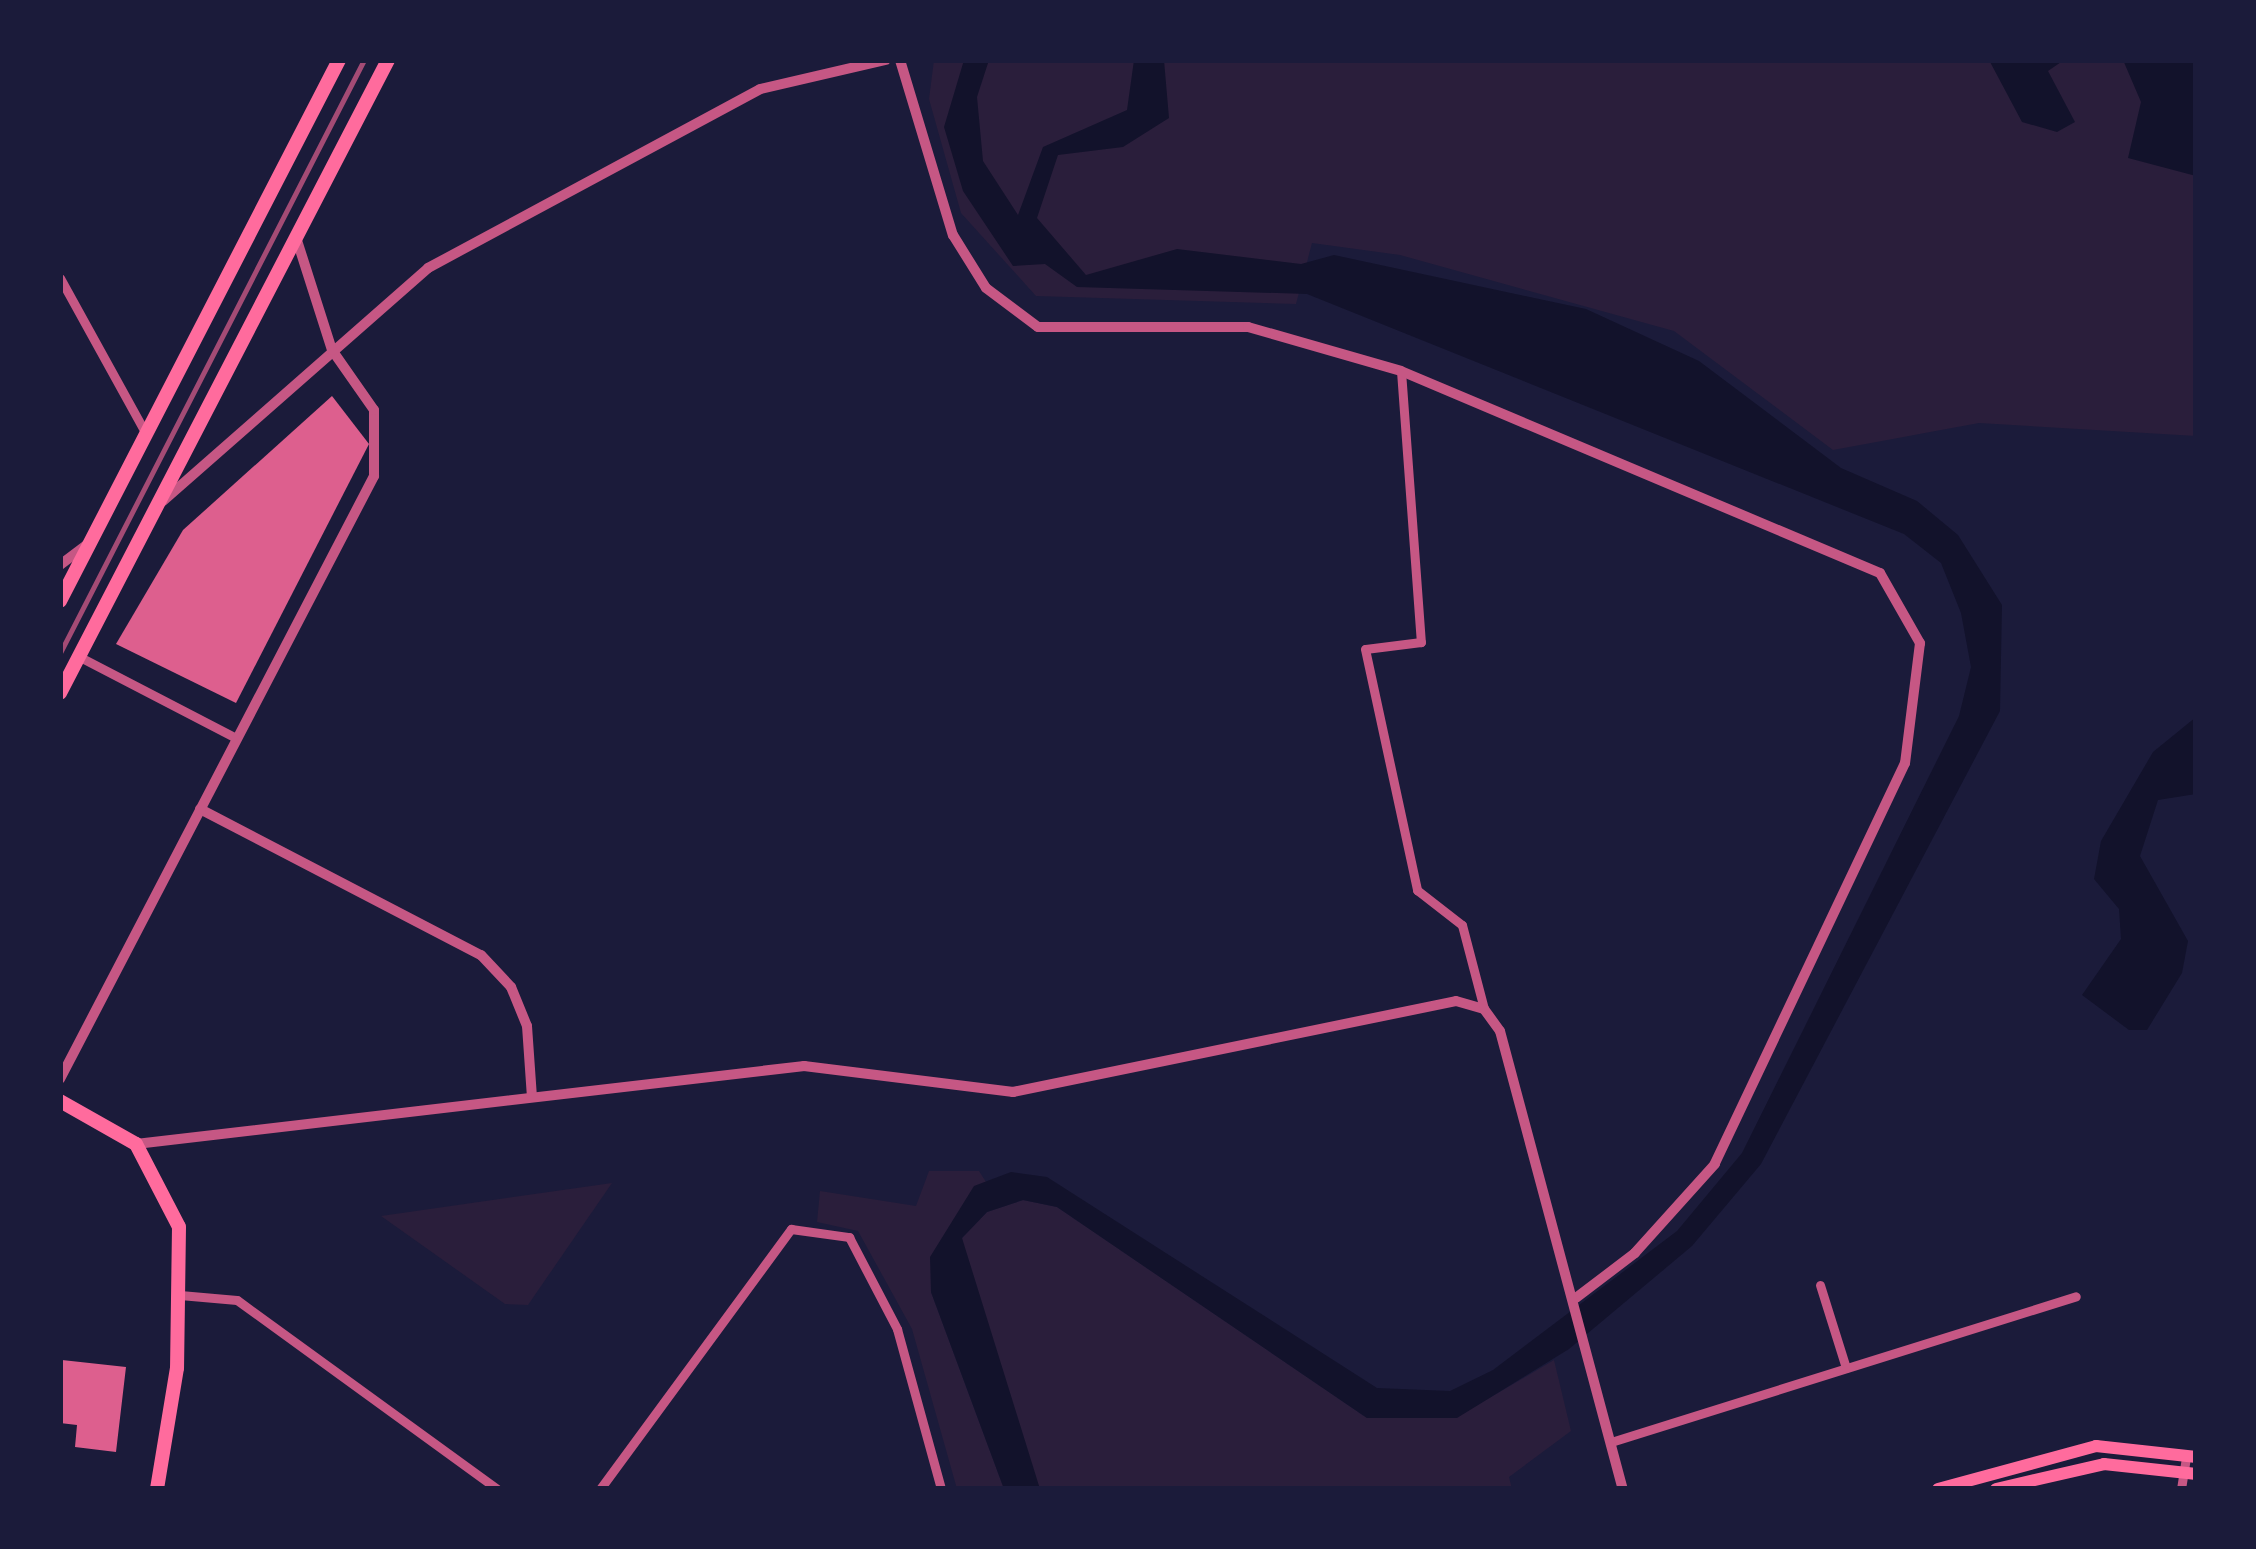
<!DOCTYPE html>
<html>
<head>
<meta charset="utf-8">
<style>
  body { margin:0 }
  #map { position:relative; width:2256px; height:1549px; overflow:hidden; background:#1b1b3a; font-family:"Roboto Condensed",sans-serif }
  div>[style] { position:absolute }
  .green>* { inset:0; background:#2a1e3b }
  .water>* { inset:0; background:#12122b }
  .building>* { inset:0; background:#dd5f8e }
  .minor>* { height:9px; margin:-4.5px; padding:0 4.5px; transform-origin:4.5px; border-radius:4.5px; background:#c65784 }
  .tertiary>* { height:10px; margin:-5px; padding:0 5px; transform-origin:5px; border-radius:5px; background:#c65784 }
  .secondary>* { height:12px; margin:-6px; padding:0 6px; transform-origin:6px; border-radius:6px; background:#ff6b9d }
  .primary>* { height:14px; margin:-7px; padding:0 7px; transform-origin:7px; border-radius:7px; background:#ff6b9d }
  .rail>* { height:4.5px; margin:-2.25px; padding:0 2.25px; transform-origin:2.25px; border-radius:2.25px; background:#a44b75 }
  span { translate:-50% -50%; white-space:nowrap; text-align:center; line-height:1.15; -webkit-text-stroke:12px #1b1b3a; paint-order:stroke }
  .frame { position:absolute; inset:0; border:63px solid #1b1b3a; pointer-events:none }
</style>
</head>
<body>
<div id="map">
  <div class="green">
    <div style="clip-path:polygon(934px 60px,2196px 60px,2196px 436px,1979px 423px,1833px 450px,1674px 331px,1400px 255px,1312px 243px,1296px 304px,1036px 296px,961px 213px,929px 99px)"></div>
    <div style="clip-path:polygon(929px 1171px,979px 1171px,986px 1182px,974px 1187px,931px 1292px,1004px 1489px,957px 1489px,912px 1329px,858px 1231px,817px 1222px,820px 1191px,916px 1206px)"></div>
    <div style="clip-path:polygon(612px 1183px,528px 1305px,505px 1304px,381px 1216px)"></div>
    <div style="clip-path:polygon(1023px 1200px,1057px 1207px,1367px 1418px,1457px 1417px,1554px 1360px,1571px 1431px,1509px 1477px,1512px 1489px,1038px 1489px,964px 1270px,962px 1238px,987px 1212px)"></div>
  </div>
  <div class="water">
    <div style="clip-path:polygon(964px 60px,989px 60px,977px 97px,983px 161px,1018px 215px,1043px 147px,1127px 110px,1134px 60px,1164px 60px,1169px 118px,1123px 147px,1058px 155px,1037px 218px,1086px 275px,1177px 249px,1301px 264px,1334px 255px,1586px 309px,1699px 361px,1841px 468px,1917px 501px,1958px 535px,2002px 605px,2000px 711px,1761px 1164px,1692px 1246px,1569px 1349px,1457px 1418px,1367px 1418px,1057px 1207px,1023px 1200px,987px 1212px,962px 1238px,1040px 1489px,1004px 1489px,931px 1292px,930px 1257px,974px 1186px,1011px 1172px,1047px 1177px,1377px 1388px,1450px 1391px,1493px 1370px,1677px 1231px,1742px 1153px,1959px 716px,1971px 667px,1961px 613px,1941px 563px,1904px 534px,1307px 294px,1077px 287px,1045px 264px,1013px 266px,963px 191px,944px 127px)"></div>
    <div style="clip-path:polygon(1989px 60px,2064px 60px,2048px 71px,2075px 122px,2057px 132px,2022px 122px)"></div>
    <div style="clip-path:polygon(2123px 60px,2196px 60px,2196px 176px,2128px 158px,2141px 102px)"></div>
    <div style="clip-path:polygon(2196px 717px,2196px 794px,2158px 800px,2140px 856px,2188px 941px,2182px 973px,2147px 1030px,2129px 1030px,2082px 995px,2121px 939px,2119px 909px,2094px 879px,2101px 841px,2153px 752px)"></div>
  </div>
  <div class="building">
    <div style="clip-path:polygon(332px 396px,369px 444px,236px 703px,116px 644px,183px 530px)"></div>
    <div style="clip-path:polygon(62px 1360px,126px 1367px,116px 1452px,75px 1447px,77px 1425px,60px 1423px)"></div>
  </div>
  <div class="minor">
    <div style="left:60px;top:278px;width:178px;rotate:61.1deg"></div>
    <div style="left:1401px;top:371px;width:272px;rotate:85.8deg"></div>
    <div style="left:1421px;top:642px;width:56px;rotate:172.9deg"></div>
    <div style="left:1365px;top:649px;width:247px;rotate:77.8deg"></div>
    <div style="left:1417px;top:890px;width:57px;rotate:37.9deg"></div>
    <div style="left:1462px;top:925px;width:87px;rotate:75.3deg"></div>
    <div style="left:78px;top:656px;width:178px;rotate:27.4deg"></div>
    <div style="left:1820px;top:1285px;width:87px;rotate:72.6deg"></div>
    <div style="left:180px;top:1295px;width:57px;rotate:5deg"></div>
    <div style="left:237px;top:1300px;width:321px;rotate:36deg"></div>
    <div style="left:1611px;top:1442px;width:487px;rotate:-17.4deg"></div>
    <div style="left:600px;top:1489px;width:323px;rotate:-53.7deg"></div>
    <div style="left:791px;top:1229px;width:59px;rotate:7.9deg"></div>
    <div style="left:849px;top:1237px;width:104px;rotate:62.4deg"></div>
    <div style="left:897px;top:1329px;width:166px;rotate:74.6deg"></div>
    <div style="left:2181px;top:1489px;width:33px;rotate:-81deg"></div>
  </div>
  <div class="tertiary">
    <div style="left:900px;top:60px;width:183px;rotate:73.2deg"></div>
    <div style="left:953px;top:235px;width:62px;rotate:58.1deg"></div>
    <div style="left:986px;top:288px;width:65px;rotate:36.9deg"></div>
    <div style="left:1038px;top:327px;width:210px"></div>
    <div style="left:1248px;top:327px;width:159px;rotate:16deg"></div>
    <div style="left:1401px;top:371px;width:520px;rotate:22.87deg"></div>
    <div style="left:1880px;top:573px;width:81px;rotate:60.3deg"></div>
    <div style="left:1920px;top:643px;width:121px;rotate:97.1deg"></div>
    <div style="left:1905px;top:763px;width:444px;rotate:115.4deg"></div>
    <div style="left:1715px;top:1164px;width:120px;rotate:132deg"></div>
    <div style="left:1635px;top:1253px;width:74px;rotate:142.7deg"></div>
    <div style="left:163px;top:501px;width:353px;rotate:-41.3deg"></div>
    <div style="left:428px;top:268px;width:377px;rotate:-28.3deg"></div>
    <div style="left:760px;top:89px;width:129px;rotate:-13deg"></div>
    <div style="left:60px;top:565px;width:34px;rotate:-37deg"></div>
    <div style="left:200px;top:809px;width:317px;rotate:27.5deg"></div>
    <div style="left:481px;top:955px;width:44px;rotate:46.8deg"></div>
    <div style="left:511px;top:987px;width:42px;rotate:67.7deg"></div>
    <div style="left:527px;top:1026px;width:71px;rotate:86deg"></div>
    <div style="left:60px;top:1079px;width:680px;rotate:-62.49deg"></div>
    <div style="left:374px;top:476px;width:66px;rotate:-90deg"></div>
    <div style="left:374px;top:410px;width:73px;rotate:-125deg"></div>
    <div style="left:332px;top:350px;width:115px;rotate:-107.7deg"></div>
    <div style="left:136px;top:1144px;width:673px;rotate:-6.66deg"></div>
    <div style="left:804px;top:1066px;width:211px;rotate:7.1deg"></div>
    <div style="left:1013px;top:1092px;width:452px;rotate:-11.6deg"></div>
    <div style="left:1456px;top:1001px;width:29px;rotate:16deg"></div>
    <div style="left:1484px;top:1009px;width:27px;rotate:54deg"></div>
    <div style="left:1500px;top:1031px;width:474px;rotate:75deg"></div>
  </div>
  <div class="secondary">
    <div style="left:1938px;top:1489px;width:164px;rotate:-15.2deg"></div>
    <div style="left:2096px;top:1446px;width:101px;rotate:6.3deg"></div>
    <div style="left:1996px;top:1489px;width:111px;rotate:-13deg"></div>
    <div style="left:2104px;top:1464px;width:93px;rotate:6.2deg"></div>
  </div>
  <div class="primary">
    <div style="left:60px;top:601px;width:609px;rotate:-62.72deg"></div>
    <div style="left:60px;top:693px;width:713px;rotate:-62.61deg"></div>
    <div style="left:60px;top:1101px;width:87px;rotate:29.5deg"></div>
    <div style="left:136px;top:1144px;width:93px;rotate:62.6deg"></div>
    <div style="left:179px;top:1227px;width:141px;rotate:90.8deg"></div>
    <div style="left:177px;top:1368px;width:123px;rotate:99.4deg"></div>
  </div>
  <div class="rail">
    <div style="left:60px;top:653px;width:666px;rotate:-62.86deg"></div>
  </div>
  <div class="frame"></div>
</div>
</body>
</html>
